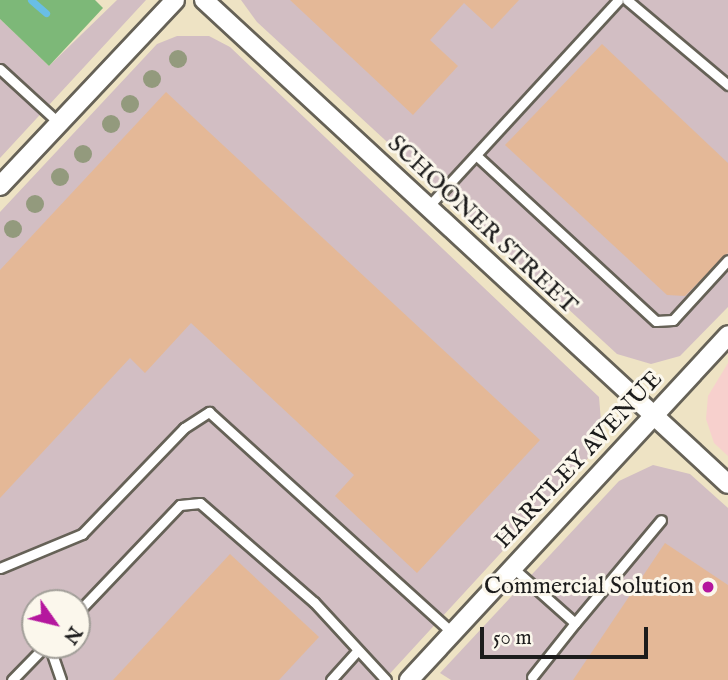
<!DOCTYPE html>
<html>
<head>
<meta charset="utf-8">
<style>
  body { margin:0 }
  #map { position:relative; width:728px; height:680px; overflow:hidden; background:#eee3c4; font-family:"IM FELL English",serif }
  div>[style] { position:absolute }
  .built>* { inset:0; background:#f7d0cd }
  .industrial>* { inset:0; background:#d2bec3 }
  .forest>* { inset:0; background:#7db878 }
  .stream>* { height:7px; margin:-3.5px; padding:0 3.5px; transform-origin:3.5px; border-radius:3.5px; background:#69bee5 }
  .building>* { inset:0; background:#e4b897 }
  .roads { filter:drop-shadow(2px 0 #666257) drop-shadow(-2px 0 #666257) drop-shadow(0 2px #666257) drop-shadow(0 -2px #666257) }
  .service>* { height:9px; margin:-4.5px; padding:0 4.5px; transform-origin:4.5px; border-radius:4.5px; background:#fff }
  .minor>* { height:18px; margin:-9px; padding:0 9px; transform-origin:9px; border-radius:9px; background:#fff }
  .trees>* { width:18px; height:18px; margin:-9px; border-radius:50%; background:#939a7d }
  .dots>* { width:19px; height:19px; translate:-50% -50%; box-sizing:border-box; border:4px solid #fbf7ec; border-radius:50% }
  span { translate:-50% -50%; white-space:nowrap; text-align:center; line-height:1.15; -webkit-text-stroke:6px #fbf7ec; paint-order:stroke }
  .street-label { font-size:24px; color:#1c1c1c }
  .poi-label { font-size:24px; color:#1c1c1c }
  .right { translate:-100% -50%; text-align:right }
  .north { position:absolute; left:21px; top:589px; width:70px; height:70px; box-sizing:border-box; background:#fbf7ec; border:2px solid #a29f99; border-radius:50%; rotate:124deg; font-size:19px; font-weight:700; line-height:28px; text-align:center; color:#1c1c1c }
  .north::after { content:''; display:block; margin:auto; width:24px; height:32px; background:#b5179e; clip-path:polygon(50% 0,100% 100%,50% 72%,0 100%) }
  .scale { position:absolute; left:480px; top:627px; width:168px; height:32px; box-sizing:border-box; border:4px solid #1c1c1c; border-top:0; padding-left:9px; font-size:21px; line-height:24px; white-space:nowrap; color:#1c1c1c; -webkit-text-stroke:5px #fbf7ec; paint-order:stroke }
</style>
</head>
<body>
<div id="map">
  <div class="built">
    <div style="clip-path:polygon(728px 363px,728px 456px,714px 443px,706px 419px,708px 396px)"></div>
  </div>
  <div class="industrial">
    <div style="clip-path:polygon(117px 0,146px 0,0 158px,0 19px,49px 66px)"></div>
    <div style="clip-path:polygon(241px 0,728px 0,728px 307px,680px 356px,651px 364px,617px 354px,257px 22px)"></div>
    <div style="clip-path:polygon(evenodd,177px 36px,209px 36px,230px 47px,599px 397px,602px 433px,591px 455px,384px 680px,0 680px,0 212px,157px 44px,177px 36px,35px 603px,77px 603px,77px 645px,35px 645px,35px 603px)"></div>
    <div style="clip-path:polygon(653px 465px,690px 474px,728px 508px,728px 680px,451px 680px,440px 673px,619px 481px)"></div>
  </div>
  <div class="forest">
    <div style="clip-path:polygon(0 0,95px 0,103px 8px,49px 66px,0 19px)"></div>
  </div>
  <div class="stream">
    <div style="left:31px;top:0;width:20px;rotate:41deg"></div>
  </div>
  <div class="building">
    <div style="clip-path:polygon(290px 0,519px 0,492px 29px,464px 3px,430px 40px,458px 66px,413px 115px)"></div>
    <div style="clip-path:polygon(602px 44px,728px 163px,728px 253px,685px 296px,667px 295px,505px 145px)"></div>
    <div style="clip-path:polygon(166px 92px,540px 440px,417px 573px,335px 496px,354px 475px,191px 323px,145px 373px,130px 358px,0 498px,0 270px)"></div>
    <div style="clip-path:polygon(665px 543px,728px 585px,728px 680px,573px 680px)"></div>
    <div style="clip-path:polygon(230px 554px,319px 637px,279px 680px,113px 680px)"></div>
  </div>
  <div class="roads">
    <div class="service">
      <div style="left:627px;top:0;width:132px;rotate:40.1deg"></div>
      <div style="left:0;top:69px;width:80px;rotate:42.5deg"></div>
      <div style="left:478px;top:157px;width:242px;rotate:42.7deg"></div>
      <div style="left:656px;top:321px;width:17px;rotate:-3deg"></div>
      <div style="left:673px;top:320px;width:81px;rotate:-47.5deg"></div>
      <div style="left:427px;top:208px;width:282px;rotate:-47.4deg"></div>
      <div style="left:512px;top:567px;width:84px;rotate:41.6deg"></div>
      <div style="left:575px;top:623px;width:69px;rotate:128.5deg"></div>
      <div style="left:0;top:568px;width:89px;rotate:-22.5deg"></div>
      <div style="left:82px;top:534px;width:147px;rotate:-46.1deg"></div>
      <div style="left:184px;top:428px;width:30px;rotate:-33deg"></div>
      <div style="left:209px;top:412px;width:328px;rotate:42.2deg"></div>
      <div style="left:77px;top:613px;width:149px;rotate:-46.4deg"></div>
      <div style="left:180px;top:505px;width:20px;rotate:-6deg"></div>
      <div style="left:200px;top:503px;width:151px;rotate:41deg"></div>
      <div style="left:314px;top:602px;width:106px;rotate:47.3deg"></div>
      <div style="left:575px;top:623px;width:134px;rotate:-50.1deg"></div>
      <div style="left:49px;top:645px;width:37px;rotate:71deg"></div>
      <div style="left:12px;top:680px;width:49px;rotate:-45.8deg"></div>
      <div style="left:331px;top:680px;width:39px;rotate:-48deg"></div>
    </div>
    <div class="minor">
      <div style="left:204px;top:0;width:713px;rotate:42.73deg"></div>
      <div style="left:0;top:186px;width:255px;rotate:-46.7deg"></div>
      <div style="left:409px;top:680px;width:470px;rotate:-47.2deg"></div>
    </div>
  </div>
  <div class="trees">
    <div style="left:178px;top:59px"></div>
    <div style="left:152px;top:79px"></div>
    <div style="left:130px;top:104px"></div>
    <div style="left:111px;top:124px"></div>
    <div style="left:83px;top:154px"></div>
    <div style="left:60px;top:177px"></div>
    <div style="left:35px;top:204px"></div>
    <div style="left:13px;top:229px"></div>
  </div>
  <div class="dots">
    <div style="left:708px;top:587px;background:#b5179e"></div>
  </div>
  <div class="street-label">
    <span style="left:482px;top:225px;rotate:43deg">SCHOONER STREET</span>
    <span style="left:579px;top:460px;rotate:-47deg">HARTLEY AVENUE</span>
  </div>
  <div class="poi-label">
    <span class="right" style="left:694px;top:587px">Commercial Solution</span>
  </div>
  <div class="north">N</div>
  <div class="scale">50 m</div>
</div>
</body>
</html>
